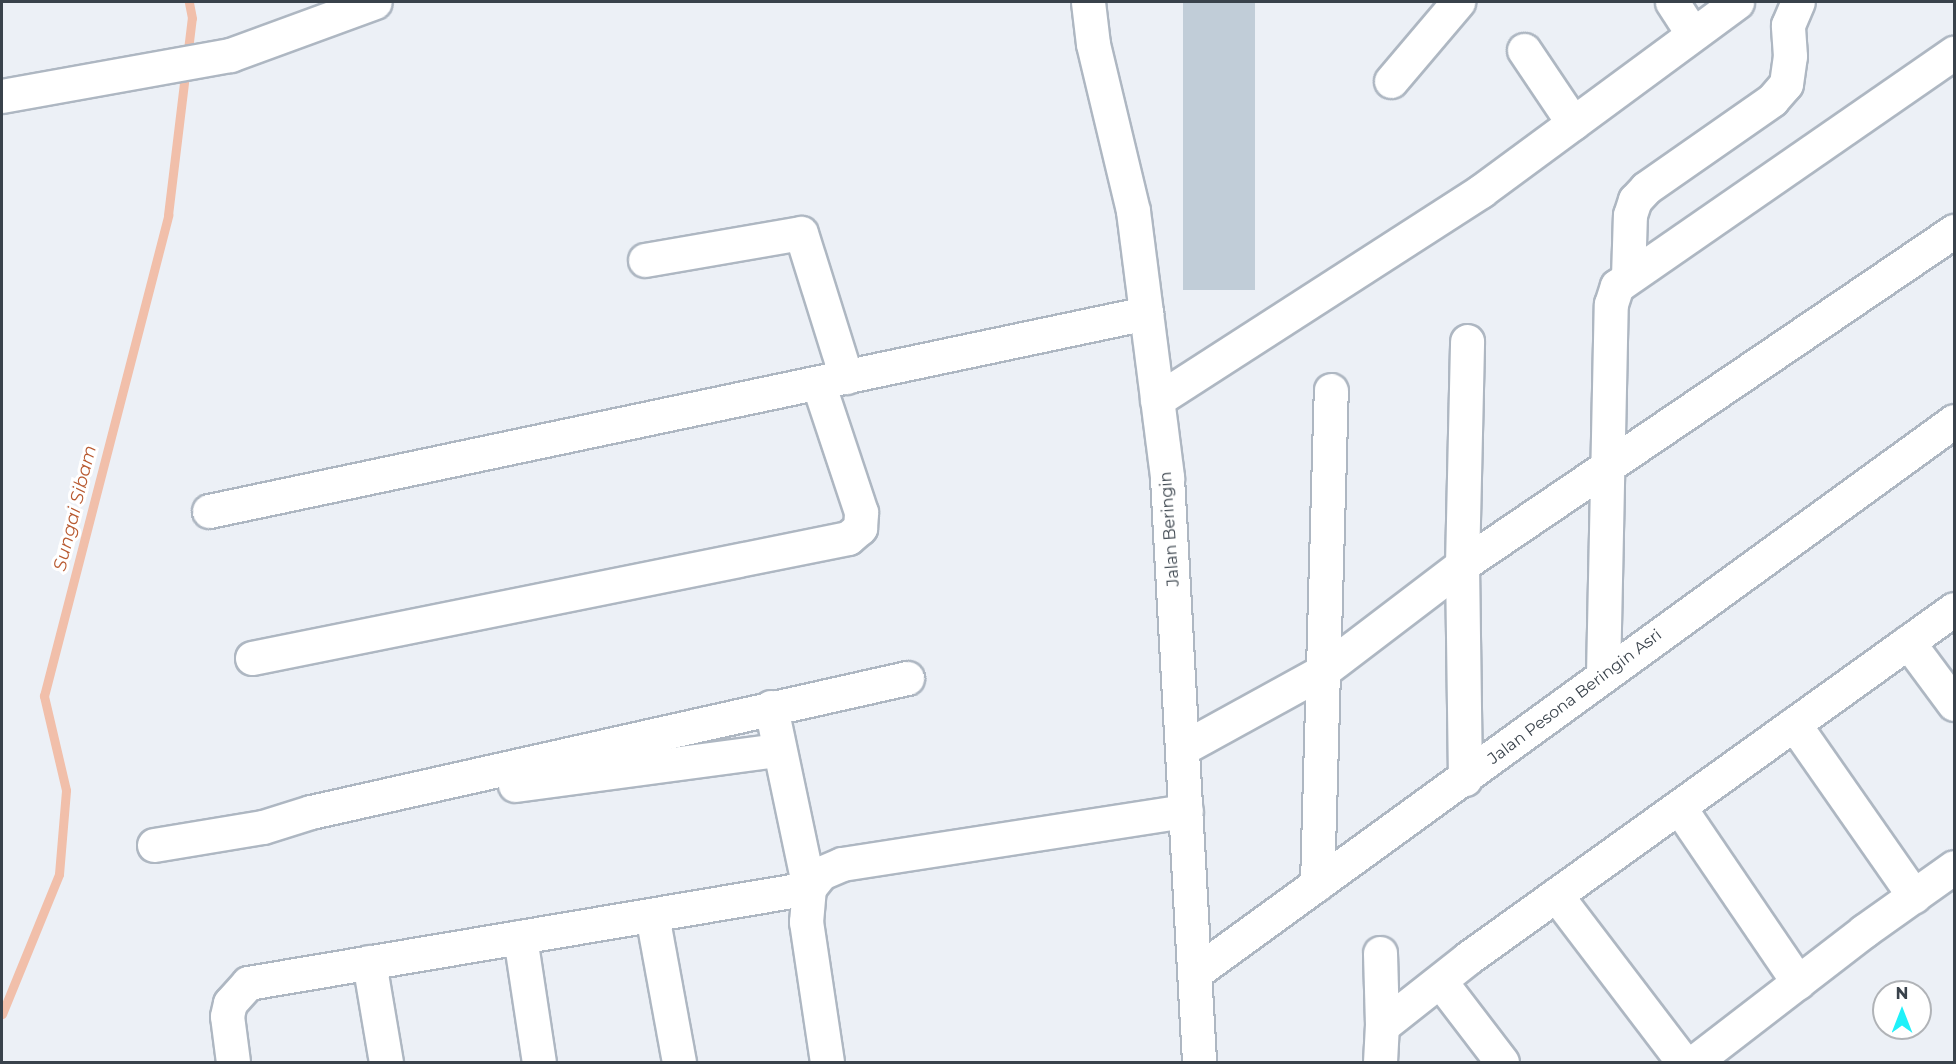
<!DOCTYPE html>
<html>
<head>
<meta charset="utf-8">
<style>
  body { margin:0 }
  #map { position:relative; width:1956px; height:1064px; overflow:hidden; background:#ecf0f6; font-family:Montserrat,sans-serif }
  div>[style] { position:absolute }
  .stream>* { height:9px; margin:-4.5px; padding:0 4.5px; transform-origin:4.5px; border-radius:4.5px; background:#f1bfaa }
  .building>* { inset:0; background:#c1cdd8; transform-origin:0 0 }
  .roads { filter:drop-shadow(2px 0 #aeb7c2) drop-shadow(-2px 0 #aeb7c2) drop-shadow(0 2px #aeb7c2) drop-shadow(0 -2px #aeb7c2) }
  .minor>* { height:33px; margin:-16.5px; padding:0 16.5px; transform-origin:16.5px; border-radius:16.5px; background:#fff }
  span { translate:-50% -50%; white-space:nowrap; text-align:center; line-height:1.15; -webkit-text-stroke:6px #fff; paint-order:stroke }
  .street-label { font-size:16px; color:#39424b }
  .water-label { font-size:18px; color:#b85a31; font-style:italic }
  .frame { position:absolute; inset:0; border:3px solid #39424b; pointer-events:none }
  .north { position:absolute; left:1872px; top:980px; width:60px; height:60px; box-sizing:border-box; background:#fff; border:2px solid #b0b3b7; border-radius:50%; rotate:0deg; font-size:16px; font-weight:700; line-height:24px; text-align:center; color:#39424b }
  .north::after { content:''; display:block; margin:auto; width:21px; height:27px; background:#1ff1f9; clip-path:polygon(50% 0,100% 100%,50% 72%,0 100%) }
</style>
</head>
<body>
<div id="map">
  <div class="stream">
    <div style="left:2px;top:1014px;width:151px;rotate:-67.8deg"></div>
    <div style="left:59px;top:874px;width:84px;rotate:-85.2deg"></div>
    <div style="left:66px;top:790px;width:97px;rotate:-103.2deg"></div>
    <div style="left:44px;top:696px;width:497px;rotate:-75.5deg"></div>
    <div style="left:168px;top:215px;width:198px;rotate:-83.1deg"></div>
    <div style="left:192px;top:18px;width:16px;rotate:-101deg"></div>
  </div>
  <div class="building">
    <div style="left:1183px;top:2px;width:72px;height:288px"></div>
  </div>
  <div class="roads">
    <div class="minor">
      <div style="left:1088px;top:2px;width:42px;rotate:83.2deg"></div>
      <div style="left:1093px;top:44px;width:172px;rotate:76.5deg"></div>
      <div style="left:1133px;top:211px;width:269px;rotate:82.7deg"></div>
      <div style="left:1167px;top:478px;width:585px;rotate:86.86deg"></div>
      <div style="left:1672px;top:2px;width:38px;rotate:57deg"></div>
      <div style="left:1524px;top:50px;width:88px;rotate:56.1deg"></div>
      <div style="left:1391px;top:81px;width:104px;rotate:-49.7deg"></div>
      <div style="left:2px;top:96px;width:232px;rotate:-10.2deg"></div>
      <div style="left:230px;top:55px;width:154px;rotate:-20.1deg"></div>
      <div style="left:645px;top:260px;width:158px;rotate:-9.8deg"></div>
      <div style="left:801px;top:233px;width:151px;rotate:72.6deg"></div>
      <div style="left:1628px;top:277px;width:62px;rotate:-88.2deg"></div>
      <div style="left:1630px;top:215px;width:16px;rotate:-72deg"></div>
      <div style="left:1635px;top:200px;width:16px;rotate:-47deg"></div>
      <div style="left:1646px;top:188px;width:154px;rotate:-34.9deg"></div>
      <div style="left:1772px;top:100px;width:21px;rotate:-49deg"></div>
      <div style="left:1786px;top:84px;width:28px;rotate:-82deg"></div>
      <div style="left:1790px;top:56px;width:31px;rotate:-94deg"></div>
      <div style="left:1788px;top:25px;width:25px;rotate:-67deg"></div>
      <div style="left:1157px;top:400px;width:386px;rotate:-32.8deg"></div>
      <div style="left:1481px;top:191px;width:318px;rotate:-36.4deg"></div>
      <div style="left:209px;top:511px;width:958px;rotate:-11.93deg"></div>
      <div style="left:1908px;top:642px;width:77px;rotate:53.4deg"></div>
      <div style="left:252px;top:658px;width:608px;rotate:-11.38deg"></div>
      <div style="left:848px;top:538px;width:16px;rotate:-40deg"></div>
      <div style="left:860px;top:528px;width:16px;rotate:-86deg"></div>
      <div style="left:861px;top:512px;width:136px;rotate:-108.4deg"></div>
      <div style="left:1603px;top:675px;width:371px;rotate:-88.8deg"></div>
      <div style="left:1611px;top:304px;width:19px;rotate:-72deg"></div>
      <div style="left:1617px;top:286px;width:410px;rotate:-34.7deg"></div>
      <div style="left:1794px;top:724px;width:210px;rotate:55.1deg"></div>
      <div style="left:1183px;top:748px;width:160px;rotate:-28.8deg"></div>
      <div style="left:1323px;top:671px;width:175px;rotate:-37.3deg"></div>
      <div style="left:1462px;top:565px;width:595px;rotate:-34.17deg"></div>
      <div style="left:1465px;top:779px;width:214px;rotate:-90.8deg"></div>
      <div style="left:1462px;top:565px;width:224px;rotate:-88.7deg"></div>
      <div style="left:515px;top:785px;width:265px;rotate:-7.6deg"></div>
      <div style="left:1679px;top:807px;width:212px;rotate:55.8deg"></div>
      <div style="left:154px;top:845px;width:110px;rotate:-9.4deg"></div>
      <div style="left:263px;top:827px;width:50px;rotate:-17.4deg"></div>
      <div style="left:311px;top:812px;width:611px;rotate:-12.67deg"></div>
      <div style="left:1317px;top:884px;width:494px;rotate:-88.4deg"></div>
      <div style="left:1556px;top:895px;width:210px;rotate:52.7deg"></div>
      <div style="left:652px;top:915px;width:149px;rotate:79.6deg"></div>
      <div style="left:520px;top:937px;width:126px;rotate:81.4deg"></div>
      <div style="left:1380px;top:953px;width:73px;rotate:88.4deg"></div>
      <div style="left:369px;top:962px;width:101px;rotate:80.4deg"></div>
      <div style="left:1196px;top:972px;width:937px;rotate:-36.01deg"></div>
      <div style="left:1440px;top:981px;width:102px;rotate:52.6deg"></div>
      <div style="left:233px;top:1062px;width:46px;rotate:-97.4deg"></div>
      <div style="left:227px;top:1016px;width:13px;rotate:-77deg"></div>
      <div style="left:230px;top:1003px;width:27px;rotate:-48deg"></div>
      <div style="left:248px;top:983px;width:569px;rotate:-9.61deg"></div>
      <div style="left:809px;top:888px;width:185px;rotate:-101.9deg"></div>
      <div style="left:827px;top:1062px;width:142px;rotate:-98.5deg"></div>
      <div style="left:806px;top:922px;width:34px;rotate:-85deg"></div>
      <div style="left:809px;top:888px;width:19px;rotate:-51deg"></div>
      <div style="left:821px;top:873px;width:23px;rotate:-23deg"></div>
      <div style="left:842px;top:864px;width:348px;rotate:-8.8deg"></div>
      <div style="left:1380px;top:1062px;width:36px;rotate:-87deg"></div>
      <div style="left:1382px;top:1026px;width:110px;rotate:-38.3deg"></div>
      <div style="left:1468px;top:958px;width:598px;rotate:-35.68deg"></div>
      <div style="left:1694px;top:1062px;width:215px;rotate:-37.6deg"></div>
      <div style="left:1864px;top:931px;width:110px;rotate:-35.4deg"></div>
    </div>
  </div>
  <div class="street-label">
    <span style="left:1170px;top:529px;rotate:-94deg">Jalan Beringin</span>
    <span style="left:1575px;top:697px;rotate:-37deg">Jalan Pesona Beringin Asri</span>
  </div>
  <div class="water-label">
    <span style="left:75px;top:508px;rotate:-76deg">Sungai Sibam</span>
  </div>
  <div class="frame"></div>
  <div class="north">N</div>
</div>
</body>
</html>
